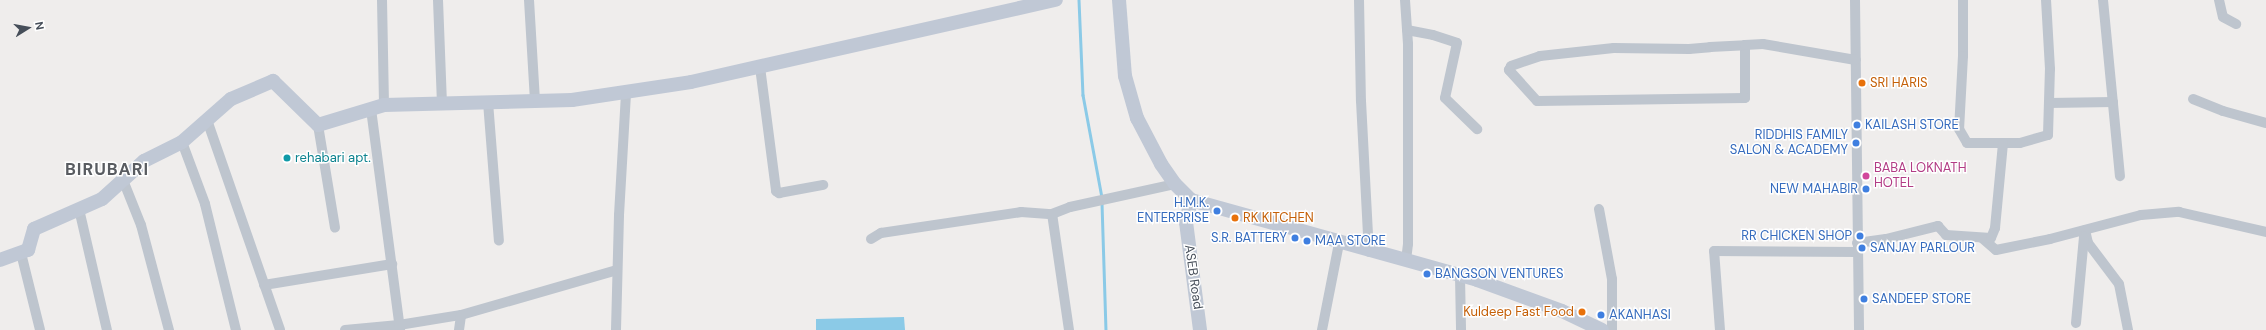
<!DOCTYPE html>
<html>
<head>
<meta charset="utf-8">
<style>
  body { margin:0 }
  #map { position:relative; width:2266px; height:330px; overflow:hidden; background:#efedec; font-family:"DM Sans",sans-serif }
  div>[style] { position:absolute }
  .water>* { inset:0; background:#8bcae7 }
  .stream>* { height:2.5px; margin:-1.25px; padding:0 1.25px; transform-origin:1.25px; border-radius:1.25px; background:#8bcae7 }
  .street>* { height:10px; margin:-5px; padding:0 5px; transform-origin:5px; border-radius:5px; background:#bec5ce }
  .secondary>* { height:14px; margin:-7px; padding:0 7px; transform-origin:7px; border-radius:7px; background:#c0c8d5 }
  .dots>* { width:11px; height:11px; translate:-50% -50%; box-sizing:border-box; border:2px solid #fff; border-radius:50% }
  span { translate:-50% -50%; white-space:nowrap; text-align:center; line-height:1.15; -webkit-text-stroke:3px #fff; paint-order:stroke }
  .food-label { font-size:13px; color:#c56008 }
  .left { translate:0 -50%; text-align:left }
  .right { translate:-100% -50%; text-align:right }
  .shop-label { font-size:13px; color:#366cbe }
  .culture-label { font-size:13px; color:#0d838f }
  .hotel-label { font-size:13px; color:#b23c85 }
  .street-label { font-size:13px; color:#464e59 }
  .district-label { font-size:17px; color:#595c61; font-weight:700; letter-spacing:1px }
  .north { position:absolute; left:8px; top:8px; width:40px; height:40px; -webkit-text-stroke:3px #fff; paint-order:stroke; rotate:79deg; font-size:11px; font-weight:700; line-height:16px; text-align:center; color:#464e59 }
  .north::after { content:''; display:block; margin:auto; width:14px; height:18px; background:#464e59; clip-path:polygon(50% 0,100% 100%,50% 72%,0 100%) }
</style>
</head>
<body>
<div id="map">
  <div class="water">
    <div style="clip-path:polygon(904px 317px,905px 330px,816px 330px,816px 319px)"></div>
  </div>
  <div class="stream">
    <div style="left:1079px;top:0;width:95px;rotate:87.6deg"></div>
    <div style="left:1083px;top:95px;width:105px;rotate:79.5deg"></div>
    <div style="left:1102px;top:203px;width:127px;rotate:88.2deg"></div>
  </div>
  <div class="street">
    <div style="left:382px;top:0;width:105px;rotate:88.9deg"></div>
    <div style="left:438px;top:0;width:104px;rotate:87.8deg"></div>
    <div style="left:529px;top:0;width:101px;rotate:86.6deg"></div>
    <div style="left:1359px;top:0;width:101px;rotate:88.9deg"></div>
    <div style="left:1361px;top:101px;width:151px;rotate:87deg"></div>
    <div style="left:1405px;top:0;width:44px;rotate:86.1deg"></div>
    <div style="left:1408px;top:44px;width:200px;rotate:90deg"></div>
    <div style="left:1408px;top:244px;width:17px;rotate:97deg"></div>
    <div style="left:1855px;top:0;width:330px;rotate:89.3deg"></div>
    <div style="left:1963px;top:0;width:56px;rotate:90deg"></div>
    <div style="left:1963px;top:56px;width:73px;rotate:93.1deg"></div>
    <div style="left:1959px;top:129px;width:16px;rotate:60deg"></div>
    <div style="left:1967px;top:143px;width:53px"></div>
    <div style="left:2020px;top:143px;width:29px;rotate:-16deg"></div>
    <div style="left:2048px;top:135px;width:66px;rotate:-88.3deg"></div>
    <div style="left:2050px;top:69px;width:69px;rotate:-93.3deg"></div>
    <div style="left:2103px;top:0;width:177px;rotate:84.5deg"></div>
    <div style="left:2219px;top:0;width:17px;rotate:77deg"></div>
    <div style="left:2223px;top:17px;width:15px;rotate:28deg"></div>
    <div style="left:1407px;top:30px;width:26px;rotate:11deg"></div>
    <div style="left:1433px;top:35px;width:25px;rotate:18deg"></div>
    <div style="left:1457px;top:43px;width:56px;rotate:102.3deg"></div>
    <div style="left:1445px;top:98px;width:45px;rotate:44.1deg"></div>
    <div style="left:1745px;top:45px;width:53px;rotate:90deg"></div>
    <div style="left:1745px;top:98px;width:208px;rotate:179.2deg"></div>
    <div style="left:1537px;top:101px;width:42px;rotate:-132.1deg"></div>
    <div style="left:1509px;top:70px;width:4px;rotate:-63deg"></div>
    <div style="left:1511px;top:66px;width:31px;rotate:-19deg"></div>
    <div style="left:1540px;top:56px;width:74px;rotate:-6.2deg"></div>
    <div style="left:1614px;top:48px;width:75px;rotate:0.8deg"></div>
    <div style="left:1689px;top:49px;width:21px;rotate:-5deg"></div>
    <div style="left:1710px;top:47px;width:35px;rotate:-3deg"></div>
    <div style="left:1745px;top:45px;width:18px;rotate:-3deg"></div>
    <div style="left:1763px;top:44px;width:94px;rotate:9.8deg"></div>
    <div style="left:760px;top:67px;width:125px;rotate:82.6deg"></div>
    <div style="left:776px;top:191px;width:4px;rotate:34deg"></div>
    <div style="left:779px;top:193px;width:45px;rotate:-10.3deg"></div>
    <div style="left:2193px;top:99px;width:32px;rotate:22deg"></div>
    <div style="left:2223px;top:111px;width:45px;rotate:15.6deg"></div>
    <div style="left:488px;top:102px;width:139px;rotate:85.5deg"></div>
    <div style="left:2049px;top:103px;width:64px;rotate:-0.9deg"></div>
    <div style="left:371px;top:109px;width:223px;rotate:82.5deg"></div>
    <div style="left:207px;top:120px;width:222px;rotate:70.8deg"></div>
    <div style="left:318px;top:125px;width:104px;rotate:80.6deg"></div>
    <div style="left:182px;top:142px;width:66px;rotate:69.6deg"></div>
    <div style="left:205px;top:204px;width:130px;rotate:76.2deg"></div>
    <div style="left:123px;top:180px;width:48px;rotate:68.2deg"></div>
    <div style="left:141px;top:225px;width:109px;rotate:75.1deg"></div>
    <div style="left:79px;top:209px;width:124px;rotate:77deg"></div>
    <div style="left:1599px;top:209px;width:71px;rotate:79.5deg"></div>
    <div style="left:1612px;top:279px;width:51px;rotate:90deg"></div>
    <div style="left:2085px;top:230px;width:13px;rotate:77deg"></div>
    <div style="left:2088px;top:243px;width:51px;rotate:52.9deg"></div>
    <div style="left:2119px;top:284px;width:47px;rotate:78.9deg"></div>
    <div style="left:1982px;top:238px;width:18px;rotate:41deg"></div>
    <div style="left:1996px;top:250px;width:55px;rotate:-11.5deg"></div>
    <div style="left:2050px;top:239px;width:94px;rotate:-14.8deg"></div>
    <div style="left:2141px;top:215px;width:38px;rotate:-5deg"></div>
    <div style="left:2179px;top:212px;width:89px;rotate:12.9deg"></div>
    <div style="left:871px;top:239px;width:12px;rotate:-31deg"></div>
    <div style="left:881px;top:233px;width:142px;rotate:-8.5deg"></div>
    <div style="left:1021px;top:212px;width:31px;rotate:4deg"></div>
    <div style="left:1857px;top:243px;width:29px;rotate:-8deg"></div>
    <div style="left:1886px;top:239px;width:54px;rotate:-14deg"></div>
    <div style="left:1938px;top:226px;width:12px;rotate:48deg"></div>
    <div style="left:1946px;top:235px;width:45px;rotate:3.8deg"></div>
    <div style="left:1991px;top:238px;width:11px;rotate:-68deg"></div>
    <div style="left:1995px;top:228px;width:85px;rotate:-84.6deg"></div>
    <div style="left:21px;top:253px;width:79px;rotate:76.1deg"></div>
    <div style="left:1460px;top:276px;width:54px;rotate:88.9deg"></div>
    <div style="left:264px;top:285px;width:130px;rotate:-9.3deg"></div>
    <div style="left:2076px;top:323px;width:87px;rotate:-84.7deg"></div>
    <div style="left:345px;top:330px;width:54px;rotate:-5.3deg"></div>
    <div style="left:399px;top:325px;width:63px;rotate:-9.2deg"></div>
    <div style="left:461px;top:315px;width:162px;rotate:-16.1deg"></div>
    <div style="left:459px;top:330px;width:15px;rotate:-82deg"></div>
    <div style="left:616px;top:330px;width:115px;rotate:-88.5deg"></div>
    <div style="left:619px;top:215px;width:121px;rotate:-86.7deg"></div>
    <div style="left:1069px;top:330px;width:117px;rotate:-98.3deg"></div>
    <div style="left:1052px;top:214px;width:19px;rotate:-21deg"></div>
    <div style="left:1070px;top:207px;width:107px;rotate:-12.4deg"></div>
    <div style="left:1322px;top:330px;width:89px;rotate:-78.9deg"></div>
    <div style="left:1720px;top:330px;width:79px;rotate:-94.3deg"></div>
    <div style="left:1714px;top:251px;width:143px;rotate:0.4deg"></div>
  </div>
  <div class="secondary">
    <div style="left:1119px;top:0;width:76px;rotate:85.5deg"></div>
    <div style="left:1125px;top:76px;width:44px;rotate:74.1deg"></div>
    <div style="left:1137px;top:118px;width:52px;rotate:62.4deg"></div>
    <div style="left:1161px;top:164px;width:24px;rotate:55deg"></div>
    <div style="left:1175px;top:184px;width:23px;rotate:45deg"></div>
    <div style="left:1191px;top:200px;width:297px;rotate:15.6deg"></div>
    <div style="left:1477px;top:280px;width:90px;rotate:20deg"></div>
    <div style="left:1562px;top:311px;width:44px;rotate:25.4deg"></div>
    <div style="left:1191px;top:200px;width:23px;rotate:103deg"></div>
    <div style="left:1186px;top:222px;width:109px;rotate:82.6deg"></div>
    <div style="left:0;top:260px;width:30px;rotate:-20deg"></div>
    <div style="left:28px;top:250px;width:22px;rotate:-74deg"></div>
    <div style="left:34px;top:229px;width:74px;rotate:-23.8deg"></div>
    <div style="left:102px;top:199px;width:57px;rotate:-42.1deg"></div>
    <div style="left:144px;top:161px;width:42px;rotate:-26.6deg"></div>
    <div style="left:182px;top:142px;width:65px;rotate:-41.3deg"></div>
    <div style="left:231px;top:99px;width:46px;rotate:-23.2deg"></div>
    <div style="left:273px;top:81px;width:63px;rotate:44.4deg"></div>
    <div style="left:318px;top:125px;width:69px;rotate:-16.9deg"></div>
    <div style="left:384px;top:105px;width:188px;rotate:-1.5deg"></div>
    <div style="left:572px;top:100px;width:120px;rotate:-8.6deg"></div>
    <div style="left:691px;top:82px;width:374px;rotate:-12.7deg"></div>
  </div>
  <div class="dots">
    <div style="left:1862px;top:83px;background:#e8710a"></div>
    <div style="left:1857px;top:125px;background:#3f7fe0"></div>
    <div style="left:1856px;top:143px;background:#3f7fe0"></div>
    <div style="left:287px;top:158px;background:#0f9aa8"></div>
    <div style="left:1866px;top:176px;background:#d1479c"></div>
    <div style="left:1866px;top:189px;background:#3f7fe0"></div>
    <div style="left:1217px;top:211px;background:#3f7fe0"></div>
    <div style="left:1235px;top:218px;background:#e8710a"></div>
    <div style="left:1860px;top:236px;background:#3f7fe0"></div>
    <div style="left:1295px;top:238px;background:#3f7fe0"></div>
    <div style="left:1307px;top:241px;background:#3f7fe0"></div>
    <div style="left:1862px;top:248px;background:#3f7fe0"></div>
    <div style="left:1427px;top:274px;background:#3f7fe0"></div>
    <div style="left:1864px;top:299px;background:#3f7fe0"></div>
    <div style="left:1582px;top:312px;background:#e8710a"></div>
    <div style="left:1601px;top:315px;background:#3f7fe0"></div>
  </div>
  <div class="food-label">
    <span class="left" style="left:1870px;top:83px">SRI HARIS</span>
    <span class="left" style="left:1243px;top:218px">RK KITCHEN</span>
    <span class="right" style="left:1574px;top:312px">Kuldeep Fast Food</span>
  </div>
  <div class="shop-label">
    <span class="left" style="left:1865px;top:125px">KAILASH STORE</span>
    <span class="right" style="left:1848px;top:143px">RIDDHIS FAMILY<br>SALON &amp; ACADEMY</span>
    <span class="right" style="left:1858px;top:189px">NEW MAHABIR</span>
    <span class="right" style="left:1209px;top:211px">H.M.K.<br>ENTERPRISE</span>
    <span class="right" style="left:1852px;top:236px">RR CHICKEN SHOP</span>
    <span class="right" style="left:1287px;top:238px">S.R. BATTERY</span>
    <span class="left" style="left:1315px;top:241px">MAA STORE</span>
    <span class="left" style="left:1870px;top:248px">SANJAY PARLOUR</span>
    <span class="left" style="left:1435px;top:274px">BANGSON VENTURES</span>
    <span class="left" style="left:1872px;top:299px">SANDEEP STORE</span>
    <span class="left" style="left:1609px;top:315px">AKANHASI</span>
  </div>
  <div class="culture-label">
    <span class="left" style="left:295px;top:158px">rehabari apt.</span>
  </div>
  <div class="hotel-label">
    <span class="left" style="left:1874px;top:176px">BABA LOKNATH<br>HOTEL</span>
  </div>
  <div class="street-label">
    <span style="left:1193px;top:277px;rotate:82deg">ASEB Road</span>
  </div>
  <div class="district-label">
    <span style="left:107px;top:170px">BIRUBARI</span>
  </div>
  <div class="north">N</div>
</div>
</body>
</html>
